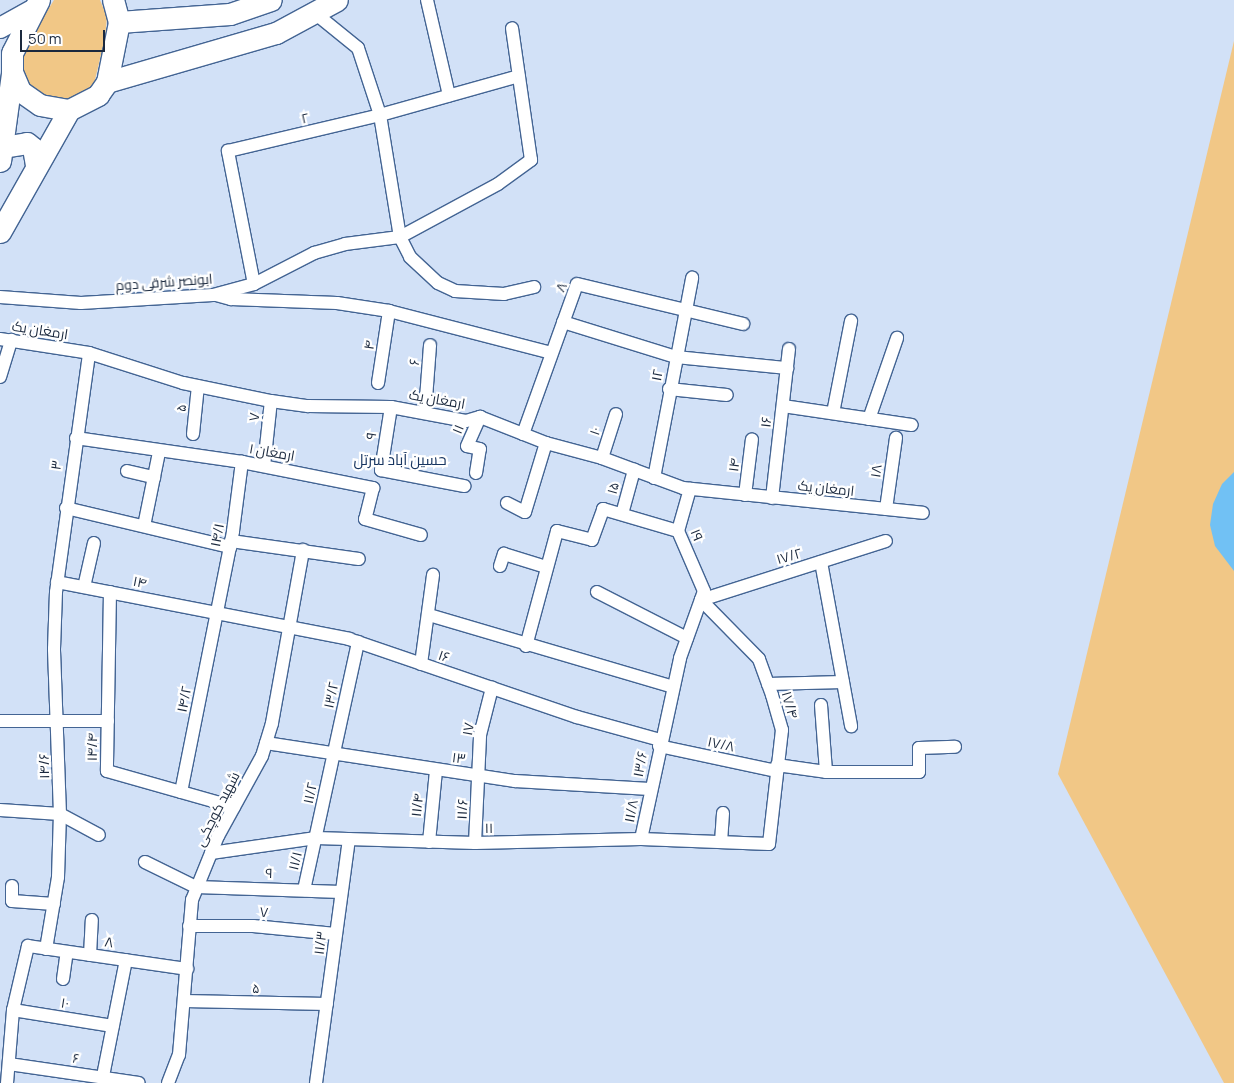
<!DOCTYPE html>
<html>
<head>
<meta charset="utf-8">
<style>
  body { margin:0 }
  #map { position:relative; width:1234px; height:1083px; overflow:hidden; background:#d2e1f7; font-family:Manrope,Cairo,sans-serif }
  div>[style] { position:absolute }
  .green>* { inset:0; background:#f1c786 }
  .building>* { inset:0; background:#71c1f4 }
  .roads { filter:drop-shadow(1px 0 #436493) drop-shadow(-1px 0 #436493) drop-shadow(0 1px #436493) drop-shadow(0 -1px #436493) }
  .minor>* { height:12px; margin:-6px; padding:0 6px; transform-origin:6px; border-radius:6px; background:#fff }
  .primary>* { height:20px; margin:-10px; padding:0 10px; transform-origin:10px; border-radius:10px; background:#fff }
  .trunk>* { height:21px; margin:-10.5px; padding:0 10.5px; transform-origin:10.5px; border-radius:10.5px; background:#fff }
  span { translate:-50% -50%; white-space:nowrap; text-align:center; line-height:1.15; -webkit-text-stroke:4.5px #fff; paint-order:stroke }
  .street-label { font-size:14px; color:#1b293e }
  .neighbourhood-label { font-size:15px; color:#173561 }
  .scale { position:absolute; left:20px; top:30px; width:85px; height:22px; box-sizing:border-box; border:2px solid #1b293e; border-top:0; padding-left:6px; font-size:15px; line-height:18px; white-space:nowrap; color:#1b293e; -webkit-text-stroke:4px #fff; paint-order:stroke }
</style>
</head>
<body>
<div id="map">
  <div class="green">
    <div style="clip-path:polygon(54px 0,100px 0,107px 17px,105px 38px,94px 84px,83px 98px,53px 103px,25px 82px,19px 67px,24px 48px)"></div>
    <div style="clip-path:polygon(1234px 41px,1234px 1083px,1224px 1083px,1058px 774px)"></div>
  </div>
  <div class="building">
    <div style="clip-path:polygon(1234px 472px,1234px 571px,1215px 546px,1210px 525px,1213px 504px,1222px 484px)"></div>
  </div>
  <div class="roads">
    <div class="minor">
      <div style="left:427px;top:0;width:98px;rotate:77deg"></div>
      <div style="left:316px;top:14px;width:54px;rotate:39deg"></div>
      <div style="left:358px;top:48px;width:71px;rotate:71.8deg"></div>
      <div style="left:380px;top:115px;width:124px;rotate:80.7deg"></div>
      <div style="left:400px;top:237px;width:111px;rotate:-28.4deg"></div>
      <div style="left:498px;top:184px;width:41px;rotate:-36deg"></div>
      <div style="left:531px;top:160px;width:133px;rotate:-98.2deg"></div>
      <div style="left:254px;top:284px;width:136px;rotate:-101.1deg"></div>
      <div style="left:228px;top:151px;width:156px;rotate:-13.3deg"></div>
      <div style="left:380px;top:115px;width:144px;rotate:-15.7deg"></div>
      <div style="left:216px;top:295px;width:16px;rotate:15deg"></div>
      <div style="left:231px;top:299px;width:106px;rotate:2.2deg"></div>
      <div style="left:337px;top:303px;width:53px;rotate:8.7deg"></div>
      <div style="left:389px;top:311px;width:167px;rotate:14.5deg"></div>
      <div style="left:0;top:297px;width:81px;rotate:4.2deg"></div>
      <div style="left:81px;top:303px;width:132px;rotate:-3.5deg"></div>
      <div style="left:213px;top:295px;width:42px;rotate:-15deg"></div>
      <div style="left:254px;top:284px;width:68px;rotate:-27.3deg"></div>
      <div style="left:314px;top:253px;width:32px;rotate:-16deg"></div>
      <div style="left:345px;top:244px;width:55px;rotate:-7.3deg"></div>
      <div style="left:400px;top:237px;width:22px;rotate:63deg"></div>
      <div style="left:410px;top:257px;width:38px;rotate:43deg"></div>
      <div style="left:438px;top:283px;width:19px;rotate:25deg"></div>
      <div style="left:455px;top:291px;width:49px;rotate:3.5deg"></div>
      <div style="left:504px;top:294px;width:31px;rotate:-13deg"></div>
      <div style="left:563px;top:322px;width:118px;rotate:17.2deg"></div>
      <div style="left:676px;top:357px;width:112px;rotate:5.7deg"></div>
      <div style="left:0;top:339px;width:90px;rotate:8.9deg"></div>
      <div style="left:89px;top:353px;width:99px;rotate:17.7deg"></div>
      <div style="left:183px;top:383px;width:90px;rotate:11.6deg"></div>
      <div style="left:271px;top:401px;width:37px;rotate:8deg"></div>
      <div style="left:308px;top:406px;width:83px;rotate:0.7deg"></div>
      <div style="left:391px;top:407px;width:76px;rotate:10.6deg"></div>
      <div style="left:466px;top:421px;width:15px;rotate:-16deg"></div>
      <div style="left:480px;top:417px;width:71px;rotate:21.5deg"></div>
      <div style="left:546px;top:443px;width:58px;rotate:15deg"></div>
      <div style="left:602px;top:458px;width:86px;rotate:20.3deg"></div>
      <div style="left:683px;top:488px;width:241px;rotate:5.9deg"></div>
      <div style="left:0;top:377px;width:39px;rotate:-73deg"></div>
      <div style="left:378px;top:383px;width:73px;rotate:-81.3deg"></div>
      <div style="left:669px;top:389px;width:58px;rotate:5.9deg"></div>
      <div style="left:783px;top:406px;width:130px;rotate:8.4deg"></div>
      <div style="left:391px;top:407px;width:64px;rotate:99deg"></div>
      <div style="left:381px;top:470px;width:85px;rotate:10.9deg"></div>
      <div style="left:425px;top:412px;width:67px;rotate:-85.7deg"></div>
      <div style="left:833px;top:413px;width:94px;rotate:-78.9deg"></div>
      <div style="left:869px;top:419px;width:86px;rotate:-70.9deg"></div>
      <div style="left:193px;top:434px;width:48px;rotate:-84.1deg"></div>
      <div style="left:523px;top:434px;width:159px;rotate:-70.2deg"></div>
      <div style="left:577px;top:284px;width:171px;rotate:13.5deg"></div>
      <div style="left:76px;top:438px;width:168px;rotate:8.2deg"></div>
      <div style="left:242px;top:462px;width:134px;rotate:11.2deg"></div>
      <div style="left:373px;top:488px;width:32px;rotate:104deg"></div>
      <div style="left:365px;top:519px;width:58px;rotate:15.9deg"></div>
      <div style="left:602px;top:458px;width:46px;rotate:-72.3deg"></div>
      <div style="left:264px;top:466px;width:65px;rotate:-83.9deg"></div>
      <div style="left:127px;top:471px;width:28px;rotate:13deg"></div>
      <div style="left:476px;top:473px;width:24px;rotate:-81deg"></div>
      <div style="left:480px;top:449px;width:13px;rotate:-167deg"></div>
      <div style="left:467px;top:446px;width:32px;rotate:-66deg"></div>
      <div style="left:654px;top:478px;width:204px;rotate:-79.2deg"></div>
      <div style="left:745px;top:495px;width:56px;rotate:-82.9deg"></div>
      <div style="left:772px;top:498px;width:150px;rotate:-83.5deg"></div>
      <div style="left:507px;top:503px;width:20px;rotate:27deg"></div>
      <div style="left:525px;top:512px;width:72px;rotate:-73.1deg"></div>
      <div style="left:66px;top:508px;width:169px;rotate:13.4deg"></div>
      <div style="left:886px;top:509px;width:72px;rotate:-82deg"></div>
      <div style="left:622px;top:514px;width:46px;rotate:-74.7deg"></div>
      <div style="left:144px;top:526px;width:76px;rotate:-78.5deg"></div>
      <div style="left:231px;top:541px;width:129px;rotate:8deg"></div>
      <div style="left:821px;top:562px;width:167px;rotate:79.6deg"></div>
      <div style="left:500px;top:566px;width:13px;rotate:-72deg"></div>
      <div style="left:504px;top:554px;width:44px;rotate:17.2deg"></div>
      <div style="left:57px;top:582px;width:298px;rotate:11deg"></div>
      <div style="left:349px;top:639px;width:241px;rotate:18.9deg"></div>
      <div style="left:577px;top:717px;width:86px;rotate:15.5deg"></div>
      <div style="left:84px;top:587px;width:45px;rotate:-77.2deg"></div>
      <div style="left:110px;top:592px;width:179px;rotate:91deg"></div>
      <div style="left:107px;top:771px;width:132px;rotate:15.8deg"></div>
      <div style="left:597px;top:592px;width:101px;rotate:27.1deg"></div>
      <div style="left:429px;top:615px;width:254px;rotate:16.4deg"></div>
      <div style="left:526px;top:646px;width:119px;rotate:-74.9deg"></div>
      <div style="left:557px;top:531px;width:36px;rotate:14deg"></div>
      <div style="left:592px;top:540px;width:33px;rotate:-70deg"></div>
      <div style="left:603px;top:509px;width:78px;rotate:16.3deg"></div>
      <div style="left:421px;top:664px;width:90px;rotate:-82.3deg"></div>
      <div style="left:768px;top:684px;width:75px;rotate:-1.5deg"></div>
      <div style="left:821px;top:705px;width:67px;rotate:85.7deg"></div>
      <div style="left:0;top:721px;width:108px"></div>
      <div style="left:266px;top:743px;width:252px;rotate:8.7deg"></div>
      <div style="left:515px;top:781px;width:135px;rotate:3.4deg"></div>
      <div style="left:659px;top:746px;width:121px;rotate:12deg"></div>
      <div style="left:777px;top:765px;width:49px;rotate:8.1deg"></div>
      <div style="left:826px;top:772px;width:93px"></div>
      <div style="left:919px;top:772px;width:24px;rotate:-90deg"></div>
      <div style="left:919px;top:748px;width:36px;rotate:-2deg"></div>
      <div style="left:181px;top:792px;width:266px;rotate:-78.7deg"></div>
      <div style="left:233px;top:531px;width:70px;rotate:-82.6deg"></div>
      <div style="left:0;top:810px;width:60px;rotate:3.8deg"></div>
      <div style="left:60px;top:814px;width:44px;rotate:28.3deg"></div>
      <div style="left:641px;top:839px;width:185px;rotate:-77.8deg"></div>
      <div style="left:680px;top:658px;width:71px;rotate:-70.3deg"></div>
      <div style="left:704px;top:591px;width:65px;rotate:-113.4deg"></div>
      <div style="left:678px;top:531px;width:44px;rotate:-74.1deg"></div>
      <div style="left:429px;top:842px;width:72px;rotate:-84.4deg"></div>
      <div style="left:721px;top:842px;width:29px;rotate:-86deg"></div>
      <div style="left:475px;top:843px;width:108px;rotate:-87.3deg"></div>
      <div style="left:480px;top:735px;width:49px;rotate:-75.7deg"></div>
      <div style="left:211px;top:853px;width:106px;rotate:-8.1deg"></div>
      <div style="left:316px;top:838px;width:159px;rotate:1.8deg"></div>
      <div style="left:475px;top:843px;width:166px;rotate:-1.4deg"></div>
      <div style="left:641px;top:839px;width:128px;rotate:2.2deg"></div>
      <div style="left:769px;top:844px;width:115px;rotate:-83.5deg"></div>
      <div style="left:782px;top:730px;width:36px;rotate:-106deg"></div>
      <div style="left:772px;top:695px;width:38px;rotate:-110deg"></div>
      <div style="left:759px;top:659px;width:83px;rotate:-134.5deg"></div>
      <div style="left:701px;top:600px;width:194px;rotate:-17.7deg"></div>
      <div style="left:145px;top:862px;width:57px;rotate:26.1deg"></div>
      <div style="left:196px;top:887px;width:145px;rotate:2deg"></div>
      <div style="left:12px;top:886px;width:15px;rotate:90deg"></div>
      <div style="left:12px;top:901px;width:42px;rotate:4.1deg"></div>
      <div style="left:304px;top:890px;width:254px;rotate:-77.7deg"></div>
      <div style="left:189px;top:926px;width:64px"></div>
      <div style="left:253px;top:926px;width:83px;rotate:5.5deg"></div>
      <div style="left:46px;top:949px;width:73px;rotate:-80.5deg"></div>
      <div style="left:58px;top:877px;width:63px;rotate:-88.2deg"></div>
      <div style="left:60px;top:814px;width:165px;rotate:-92.1deg"></div>
      <div style="left:54px;top:649px;width:57px;rotate:-88deg"></div>
      <div style="left:56px;top:592px;width:241px;rotate:-82.1deg"></div>
      <div style="left:90px;top:955px;width:35px;rotate:-87deg"></div>
      <div style="left:63px;top:979px;width:27px;rotate:-82deg"></div>
      <div style="left:184px;top:1001px;width:143px;rotate:1.2deg"></div>
      <div style="left:13px;top:1010px;width:101px;rotate:9.1deg"></div>
      <div style="left:9px;top:1064px;width:131px;rotate:8.3deg"></div>
      <div style="left:103px;top:1076px;width:118px;rotate:-78.8deg"></div>
      <div style="left:7px;top:1083px;width:73px;rotate:-85.3deg"></div>
      <div style="left:13px;top:1010px;width:66px;rotate:-76.8deg"></div>
      <div style="left:28px;top:946px;width:161px;rotate:8.2deg"></div>
      <div style="left:168px;top:1083px;width:30px;rotate:-69deg"></div>
      <div style="left:179px;top:1055px;width:156px;rotate:-85.2deg"></div>
      <div style="left:192px;top:900px;width:69px;rotate:-67.9deg"></div>
      <div style="left:218px;top:836px;width:91px;rotate:-61.2deg"></div>
      <div style="left:262px;top:756px;width:34px;rotate:-73deg"></div>
      <div style="left:272px;top:723px;width:176px;rotate:-79.8deg"></div>
      <div style="left:316px;top:1083px;width:246px;rotate:-82.3deg"></div>
    </div>
    <div class="primary">
      <div style="left:0;top:28px;width:37px;rotate:-29deg"></div>
    </div>
    <div class="trunk">
      <div style="left:39px;top:0;width:59px;rotate:117deg"></div>
      <div style="left:12px;top:53px;width:19px;rotate:90deg"></div>
      <div style="left:12px;top:72px;width:21px;rotate:67deg"></div>
      <div style="left:20px;top:91px;width:24px;rotate:35deg"></div>
      <div style="left:40px;top:105px;width:29px;rotate:10deg"></div>
      <div style="left:69px;top:110px;width:33px;rotate:-27deg"></div>
      <div style="left:98px;top:95px;width:16px;rotate:-55deg"></div>
      <div style="left:107px;top:82px;width:61px;rotate:-78.7deg"></div>
      <div style="left:119px;top:22px;width:23px;rotate:-105deg"></div>
      <div style="left:119px;top:22px;width:111px;rotate:-4.1deg"></div>
      <div style="left:230px;top:14px;width:43px;rotate:-18.9deg"></div>
      <div style="left:107px;top:82px;width:176px;rotate:-16.2deg"></div>
      <div style="left:276px;top:33px;width:69px;rotate:-28.4deg"></div>
      <div style="left:3px;top:147px;width:24px;rotate:-9deg"></div>
      <div style="left:27px;top:143px;width:8px;rotate:40deg"></div>
      <div style="left:33px;top:148px;width:17px;rotate:80deg"></div>
      <div style="left:0;top:161px;width:89px;rotate:-82.2deg"></div>
      <div style="left:0;top:232px;width:140px;rotate:-60.5deg"></div>
    </div>
  </div>
  <div class="street-label">
    <span style="left:305px;top:118px;rotate:-13deg">۲</span>
    <span style="left:164px;top:282px;rotate:-4deg">ابونصر شرقی دوم</span>
    <span style="left:561px;top:287px;rotate:-64deg">۸</span>
    <span style="left:40px;top:330px;rotate:9deg">ارمغان یک</span>
    <span style="left:369px;top:345px;rotate:-82deg">۴</span>
    <span style="left:414px;top:362px;rotate:-85deg">۶</span>
    <span style="left:657px;top:375px;rotate:-79deg">۱۲</span>
    <span style="left:437px;top:399px;rotate:10deg">ارمغان یک</span>
    <span style="left:181px;top:408px;rotate:-84deg">۵</span>
    <span style="left:254px;top:417px;rotate:-84deg">۷</span>
    <span style="left:766px;top:422px;rotate:-84deg">۱۶</span>
    <span style="left:458px;top:429px;rotate:-67deg">۱۱</span>
    <span style="left:595px;top:431px;rotate:-72deg">۱۰</span>
    <span style="left:371px;top:436px;rotate:-81deg">۹</span>
    <span style="left:272px;top:452px;rotate:10deg">ارمغان ۱</span>
    <span style="left:56px;top:465px;rotate:-82deg">۳</span>
    <span style="left:734px;top:465px;rotate:-83deg">۱۴</span>
    <span style="left:876px;top:471px;rotate:-82deg">۱۸</span>
    <span style="left:613px;top:488px;rotate:-75deg">۱۵</span>
    <span style="left:826px;top:488px;rotate:6deg">ارمغان یک</span>
    <span style="left:217px;top:535px;rotate:-79deg">۱۴/۱</span>
    <span style="left:697px;top:535px;rotate:67deg">۱۹</span>
    <span style="left:789px;top:556px;rotate:-16deg">۱۷/۲</span>
    <span style="left:140px;top:582px;rotate:11deg">۱۴</span>
    <span style="left:444px;top:656px;rotate:19deg">۱۶</span>
    <span style="left:331px;top:695px;rotate:-78deg">۱۳/۲</span>
    <span style="left:184px;top:699px;rotate:-79deg">۱۴/۲</span>
    <span style="left:790px;top:705px;rotate:74deg">۱۷/۴</span>
    <span style="left:468px;top:729px;rotate:-80deg">۱۷</span>
    <span style="left:721px;top:744px;rotate:12deg">۱۷/۸</span>
    <span style="left:92px;top:747px;rotate:-89deg">۱۴/۴</span>
    <span style="left:459px;top:758px;rotate:7deg">۱۳</span>
    <span style="left:640px;top:764px;rotate:-79deg">۱۳/۶</span>
    <span style="left:44px;top:766px;rotate:-91deg">۱۴/۶</span>
    <span style="left:310px;top:793px;rotate:-78deg">۱۱/۲</span>
    <span style="left:417px;top:805px;rotate:-84deg">۱۱/۴</span>
    <span style="left:217px;top:809px;rotate:-63deg">شهید کوچکی</span>
    <span style="left:462px;top:809px;rotate:-87deg">۱۱/۶</span>
    <span style="left:631px;top:811px;rotate:-79deg">۱۱/۸</span>
    <span style="left:489px;top:828px;rotate:-1deg">۱۱</span>
    <span style="left:295px;top:861px;rotate:-77deg">۱۱/۱</span>
    <span style="left:269px;top:873px;rotate:2deg">۹</span>
    <span style="left:264px;top:912px;rotate:5deg">۷</span>
    <span style="left:109px;top:942px;rotate:8deg">۸</span>
    <span style="left:320px;top:943px;rotate:-83deg">۱۱/۳</span>
    <span style="left:256px;top:988px;rotate:1deg">۵</span>
    <span style="left:65px;top:1003px;rotate:9deg">۱۰</span>
    <span style="left:76px;top:1058px;rotate:8deg">۶</span>
  </div>
  <div class="neighbourhood-label">
    <span style="left:400px;top:460px">حسین آباد سرتل</span>
  </div>
  <div class="scale">50 m</div>
</div>
</body>
</html>
